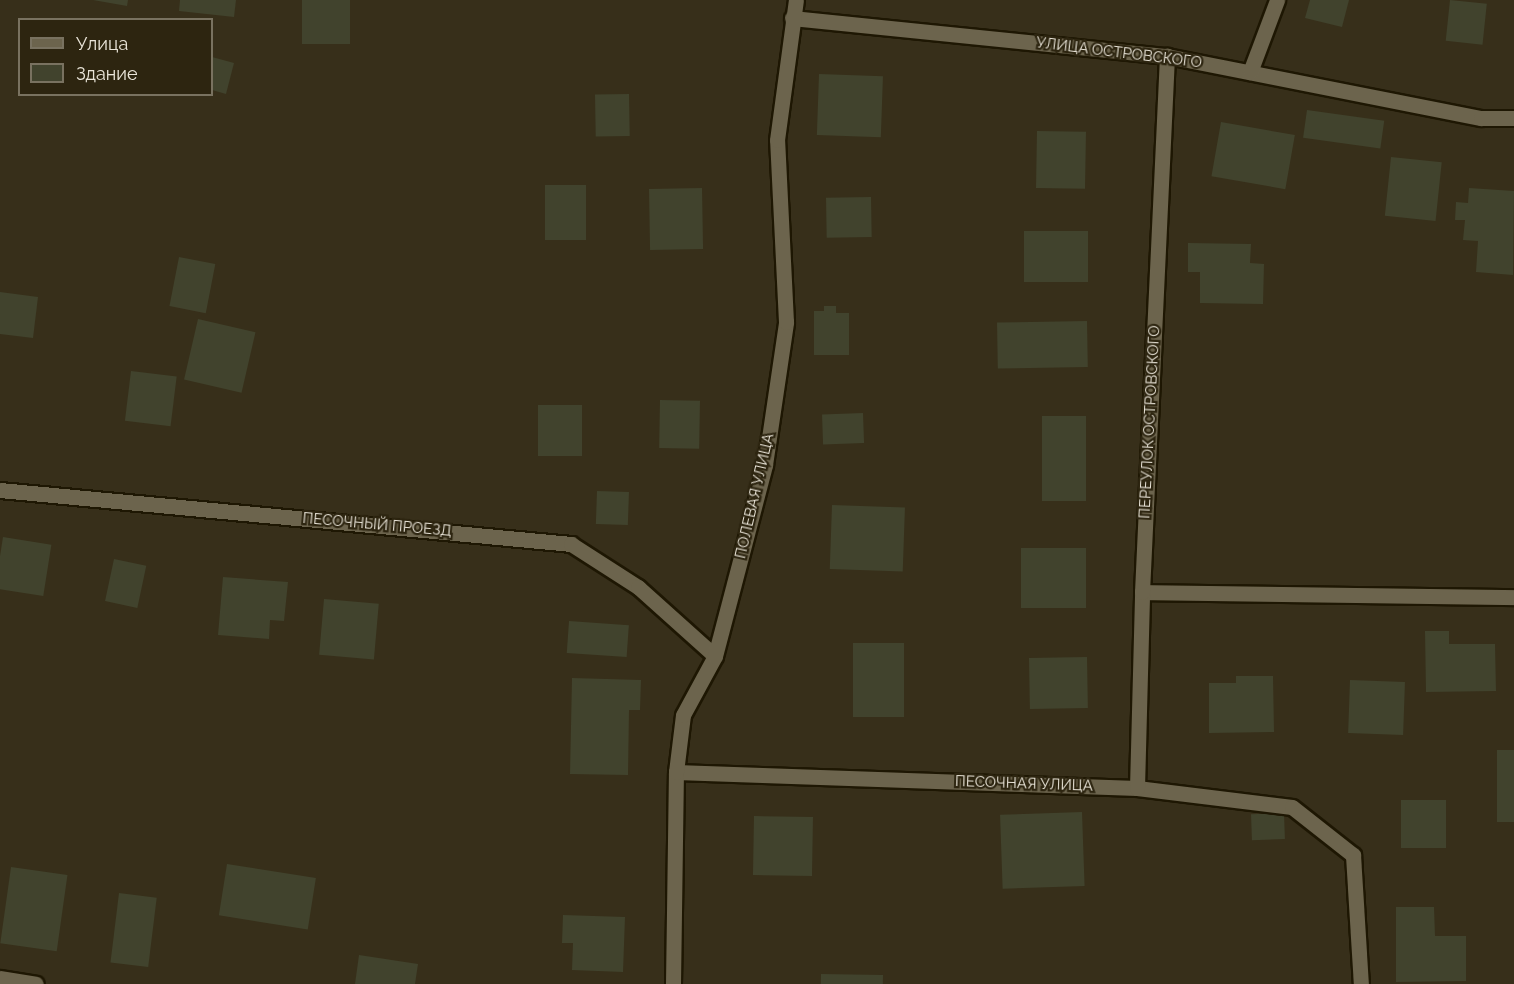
<!DOCTYPE html>
<html>
<head>
<meta charset="utf-8">
<style>
  body { margin:0 }
  #map { position:relative; width:1514px; height:984px; overflow:hidden; background:#372f1a; font-family:Raleway,sans-serif }
  div>[style] { position:absolute }
  .building>* { inset:0; background:#41432d; transform-origin:0 0 }
  .roads { filter:drop-shadow(2px 0 #1e1703) drop-shadow(-2px 0 #1e1703) drop-shadow(0 2px #1e1703) drop-shadow(0 -2px #1e1703) }
  .service>* { height:15px; margin:-7.5px; padding:0 7.5px; transform-origin:7.5px; border-radius:7.5px; background:#6c644d }
  .minor>* { height:15px; margin:-7.5px; padding:0 7.5px; transform-origin:7.5px; border-radius:7.5px; background:#6c644d }
  span { translate:-50% -50%; white-space:nowrap; text-align:center; line-height:1.15; -webkit-text-stroke:4.5px #2d2510; paint-order:stroke }
  .street-label { font-size:15px; color:#eae5d9 }
  .legend { position:absolute; left:18px; top:18px; width:195px; height:78px; box-sizing:border-box; background:#2d2510; border:2px solid #797260; margin:0; padding:8px 10px; list-style:none; font-size:18px; color:#eae5d9 }
  .legend li { display:flex; align-items:center; gap:12px; height:30px }
  .legend b { width:30px; border:2px solid #797260 }
</style>
</head>
<body>
<div id="map">
  <div class="building">
    <div style="clip-path:polygon(93px 0,128px 0,127px 6px)"></div>
    <div style="clip-path:polygon(180px 0,236px 0,234px 17px,179px 11px)"></div>
    <div style="left:302px;top:0;width:48px;height:44px"></div>
    <div style="clip-path:polygon(1310px 0,1349px 0,1342px 27px,1305px 18px)"></div>
    <div style="left:1450px;top:0;width:37px;height:41px;rotate:6deg"></div>
    <div style="clip-path:polygon(212px 57px,234px 63px,226px 94px,212px 90px)"></div>
    <div style="left:819px;top:74px;width:64px;height:61px;rotate:2deg"></div>
    <div style="left:629px;top:94px;width:42px;height:34px;rotate:89deg"></div>
    <div style="left:1307px;top:110px;width:78px;height:28px;rotate:8deg"></div>
    <div style="left:1221px;top:122px;width:75px;height:55px;rotate:10deg"></div>
    <div style="left:1037px;top:131px;width:49px;height:57px;rotate:1deg"></div>
    <div style="left:1391px;top:157px;width:51px;height:59px;rotate:6deg"></div>
    <div style="left:545px;top:185px;width:41px;height:55px"></div>
    <div style="left:702px;top:188px;width:61px;height:53px;rotate:89deg"></div>
    <div style="clip-path:polygon(1469px 188px,1514px 191px,1513px 275px,1476px 272px,1478px 241px,1463px 240px,1465px 220px,1455px 220px,1456px 202px,1468px 203px)"></div>
    <div style="left:871px;top:197px;width:40px;height:45px;rotate:89deg"></div>
    <div style="left:1024px;top:231px;width:64px;height:51px"></div>
    <div style="clip-path:polygon(1188px 243px,1251px 244px,1250px 263px,1264px 264px,1263px 304px,1200px 303px,1200px 272px,1188px 272px)"></div>
    <div style="left:179px;top:257px;width:37px;height:50px;rotate:11deg"></div>
    <div style="clip-path:polygon(0 292px,38px 297px,33px 338px,0 334px)"></div>
    <div style="clip-path:polygon(824px 306px,836px 306px,836px 313px,849px 313px,849px 355px,814px 355px,814px 311px,824px 311px)"></div>
    <div style="left:198px;top:319px;width:59px;height:62px;rotate:13deg"></div>
    <div style="left:1087px;top:321px;width:46px;height:90px;rotate:89deg"></div>
    <div style="left:131px;top:371px;width:46px;height:50px;rotate:7deg"></div>
    <div style="left:660px;top:400px;width:40px;height:48px;rotate:1deg"></div>
    <div style="left:538px;top:405px;width:44px;height:51px"></div>
    <div style="left:863px;top:413px;width:30px;height:41px;rotate:88deg"></div>
    <div style="left:1042px;top:416px;width:44px;height:85px"></div>
    <div style="left:597px;top:491px;width:32px;height:33px;rotate:2deg"></div>
    <div style="left:832px;top:505px;width:73px;height:64px;rotate:2deg"></div>
    <div style="left:3px;top:537px;width:49px;height:52px;rotate:9deg"></div>
    <div style="left:1021px;top:548px;width:65px;height:60px"></div>
    <div style="left:114px;top:559px;width:33px;height:43px;rotate:12deg"></div>
    <div style="clip-path:polygon(223px 577px,288px 582px,284px 621px,270px 620px,269px 639px,218px 635px)"></div>
    <div style="left:324px;top:599px;width:55px;height:56px;rotate:5deg"></div>
    <div style="left:569px;top:621px;width:60px;height:32px;rotate:4deg"></div>
    <div style="clip-path:polygon(1425px 631px,1449px 631px,1449px 644px,1495px 644px,1496px 691px,1426px 692px)"></div>
    <div style="left:853px;top:643px;width:51px;height:74px"></div>
    <div style="left:1087px;top:657px;width:51px;height:58px;rotate:89deg"></div>
    <div style="clip-path:polygon(1236px 676px,1273px 676px,1274px 732px,1209px 733px,1209px 683px,1236px 683px)"></div>
    <div style="clip-path:polygon(572px 678px,641px 680px,640px 710px,629px 710px,628px 775px,570px 774px)"></div>
    <div style="left:1350px;top:680px;width:55px;height:53px;rotate:2deg"></div>
    <div style="left:1514px;top:750px;width:72px;height:17px;rotate:90deg"></div>
    <div style="left:1401px;top:800px;width:45px;height:48px"></div>
    <div style="left:1082px;top:812px;width:74px;height:82px;rotate:88deg"></div>
    <div style="left:1284px;top:813px;width:26px;height:33px;rotate:88deg"></div>
    <div style="left:754px;top:816px;width:59px;height:59px;rotate:1deg"></div>
    <div style="left:227px;top:864px;width:90px;height:52px;rotate:9deg"></div>
    <div style="left:11px;top:867px;width:57px;height:77px;rotate:8deg"></div>
    <div style="left:119px;top:893px;width:38px;height:70px;rotate:7deg"></div>
    <div style="clip-path:polygon(1396px 907px,1434px 907px,1435px 936px,1466px 936px,1466px 981px,1396px 982px)"></div>
    <div style="clip-path:polygon(563px 915px,625px 917px,623px 972px,572px 970px,573px 943px,562px 943px)"></div>
    <div style="clip-path:polygon(359px 955px,418px 964px,415px 984px,355px 984px)"></div>
    <div style="left:821px;top:974px;width:62px;height:10px;rotate:1deg"></div>
  </div>
  <div class="roads">
    <div class="service">
      <div style="left:1142px;top:592px;width:372px;rotate:0.8deg"></div>
    </div>
    <div class="minor">
      <div style="left:792px;top:18px;width:377px;rotate:5.8deg"></div>
      <div style="left:1167px;top:56px;width:320px;rotate:11.2deg"></div>
      <div style="left:1481px;top:118px;width:33px"></div>
      <div style="left:1250px;top:72px;width:77px;rotate:-69.4deg"></div>
      <div style="left:0;top:490px;width:574px;rotate:5.4deg"></div>
      <div style="left:571px;top:544px;width:80px;rotate:32.7deg"></div>
      <div style="left:638px;top:587px;width:103px;rotate:41.9deg"></div>
      <div style="left:676px;top:772px;width:461px;rotate:2deg"></div>
      <div style="left:1137px;top:788px;width:156px;rotate:7deg"></div>
      <div style="left:1292px;top:807px;width:78px;rotate:38.2deg"></div>
      <div style="left:1353px;top:855px;width:129px;rotate:86.5deg"></div>
      <div style="left:1137px;top:788px;width:196px;rotate:-88.5deg"></div>
      <div style="left:1142px;top:592px;width:537px;rotate:-87.33deg"></div>
      <div style="left:0;top:978px;width:36px;rotate:9deg"></div>
      <div style="left:673px;top:984px;width:212px;rotate:-89.2deg"></div>
      <div style="left:676px;top:772px;width:57px;rotate:-83deg"></div>
      <div style="left:683px;top:715px;width:67px;rotate:-61.5deg"></div>
      <div style="left:715px;top:656px;width:197px;rotate:-75.3deg"></div>
      <div style="left:765px;top:465px;width:145px;rotate:-81.6deg"></div>
      <div style="left:786px;top:322px;width:182px;rotate:-92.8deg"></div>
      <div style="left:777px;top:140px;width:141px;rotate:-82.3deg"></div>
    </div>
  </div>
  <div class="street-label">
    <span style="left:1119px;top:53px;rotate:7deg">УЛИЦА ОСТРОВСКОГО</span>
    <span style="left:1150px;top:422px;rotate:-87deg">ПЕРЕУЛОК ОСТРОВСКОГО</span>
    <span style="left:755px;top:496px;rotate:-77deg">ПОЛЕВАЯ УЛИЦА</span>
    <span style="left:377px;top:525px;rotate:5deg">ПЕСОЧНЫЙ ПРОЕЗД</span>
    <span style="left:1024px;top:784px;rotate:2deg">ПЕСОЧНАЯ УЛИЦА</span>
  </div>
  <ul class="legend">
  <li><b style="height:8px;background:#6c644d"></b>Улица</li>
  <li><b style="height:16px;background:#41432d"></b>Здание</li>
  </ul>
</div>
</body>
</html>
